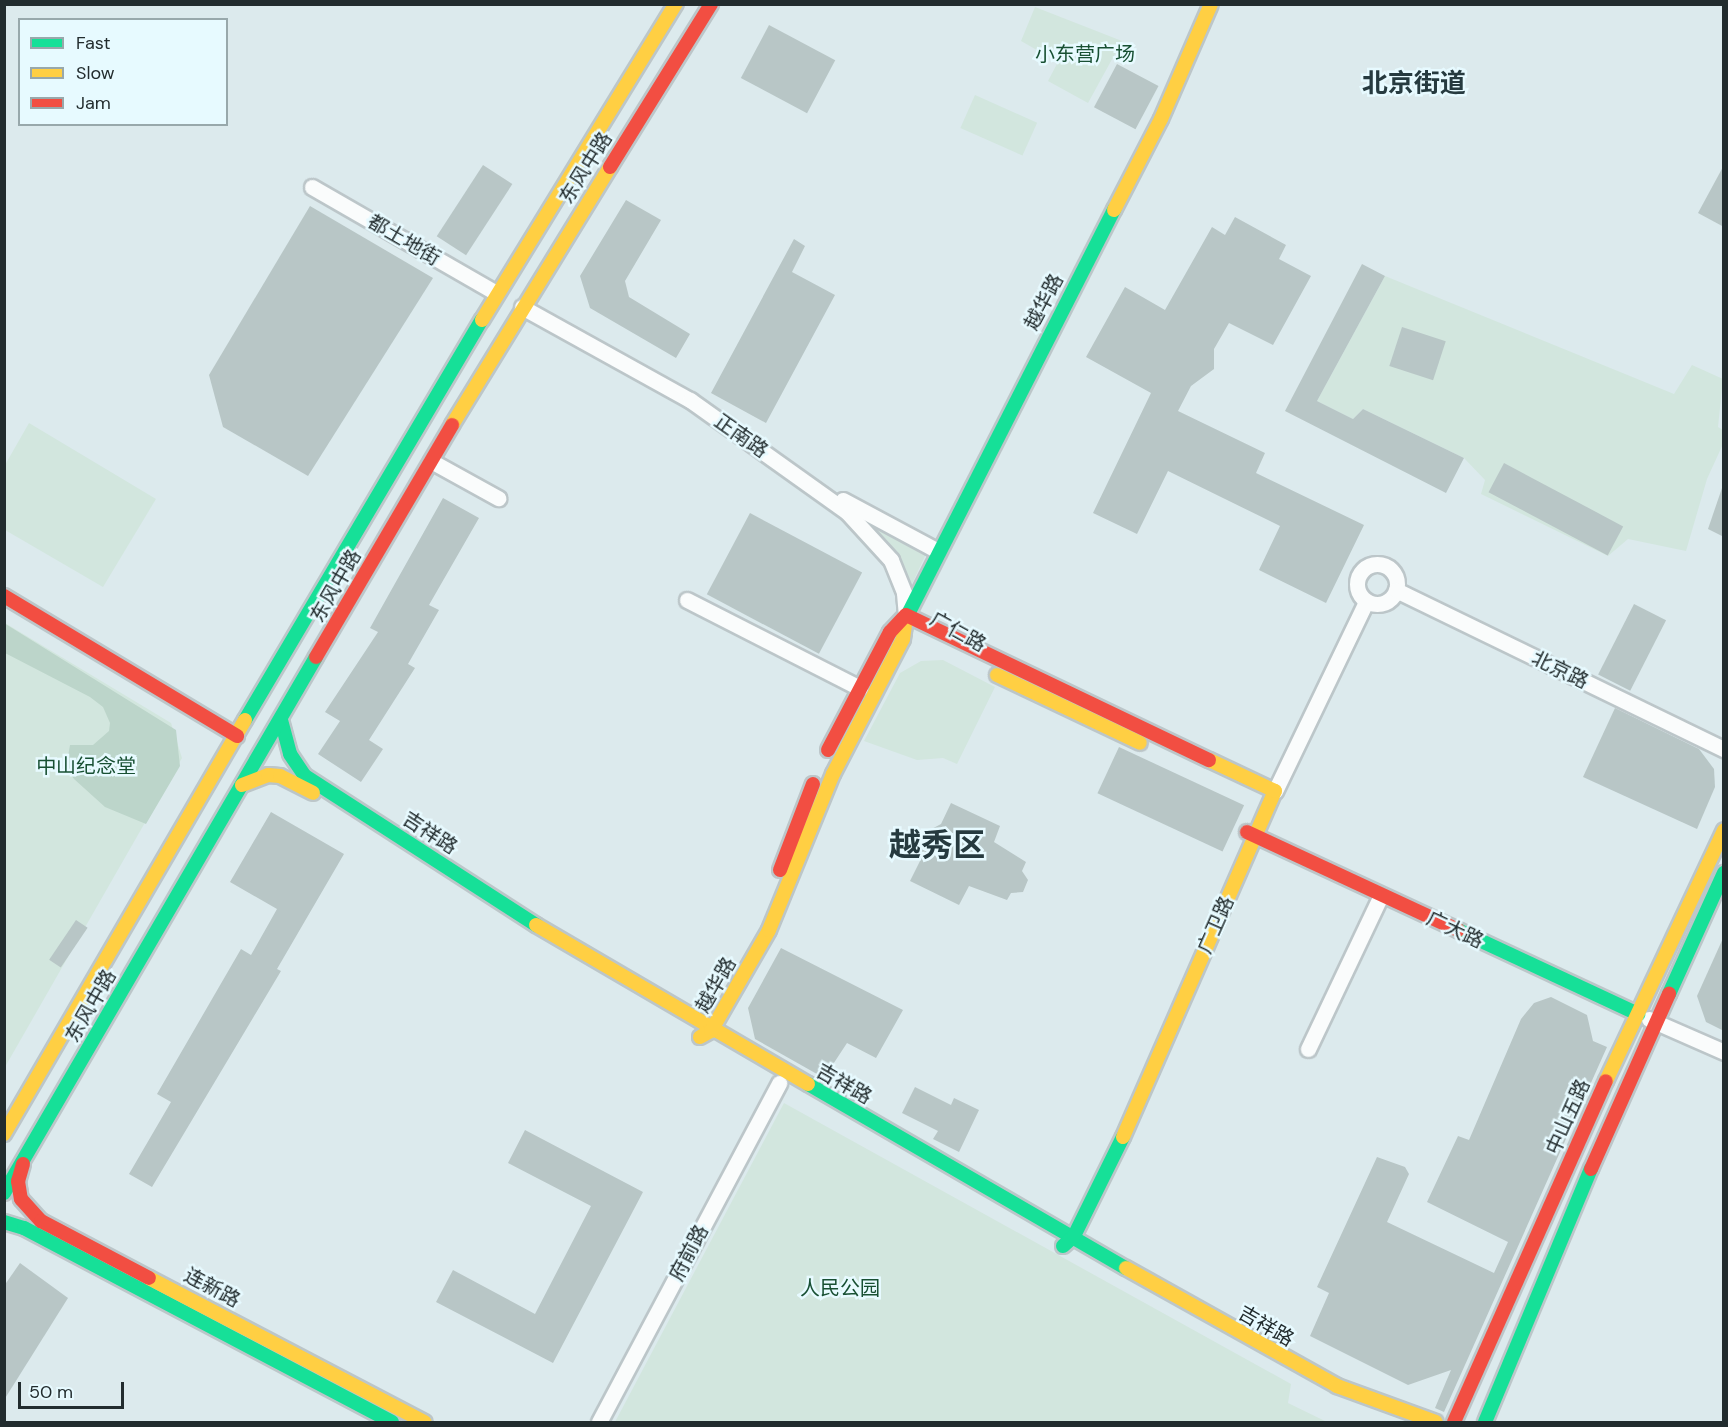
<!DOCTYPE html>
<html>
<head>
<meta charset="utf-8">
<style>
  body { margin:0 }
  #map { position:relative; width:1728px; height:1427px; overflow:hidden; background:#dceaed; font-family:"DM Sans","Noto Sans SC",sans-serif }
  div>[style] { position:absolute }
  .green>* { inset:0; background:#d2e6de; transform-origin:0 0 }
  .forest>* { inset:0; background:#bcd5ca }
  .building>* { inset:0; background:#b8c6c6; transform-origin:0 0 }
  .roads { filter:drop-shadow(2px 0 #bcc6c9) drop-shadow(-2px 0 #bcc6c9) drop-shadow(0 2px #bcc6c9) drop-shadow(0 -2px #bcc6c9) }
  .street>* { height:15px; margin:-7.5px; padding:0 7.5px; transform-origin:7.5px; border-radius:7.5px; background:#fafcfc }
  .street>.ring { margin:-7.5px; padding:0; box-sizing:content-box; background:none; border:15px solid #fafcfc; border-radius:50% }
  .fast>* { height:14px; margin:-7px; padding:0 7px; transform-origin:7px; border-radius:7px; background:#16e098 }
  .slow>* { height:14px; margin:-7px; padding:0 7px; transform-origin:7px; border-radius:7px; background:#ffcf43 }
  .jam>* { height:14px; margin:-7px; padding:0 7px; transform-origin:7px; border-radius:7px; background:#f24e42 }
  span { translate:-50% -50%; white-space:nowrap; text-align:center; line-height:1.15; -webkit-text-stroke:5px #e7faff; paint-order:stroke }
  .park-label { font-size:20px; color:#185033 }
  .street-label { font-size:20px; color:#222c2e }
  .district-label { font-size:26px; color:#263a3f; font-weight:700 }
  .town-label { font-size:32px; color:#263a3f; font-weight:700 }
  .frame { position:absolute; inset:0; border:6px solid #222c2e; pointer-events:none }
  .legend { position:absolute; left:18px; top:18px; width:210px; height:108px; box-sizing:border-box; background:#e7faff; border:2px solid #98a8ab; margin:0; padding:8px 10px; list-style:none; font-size:18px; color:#222c2e }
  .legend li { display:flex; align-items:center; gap:12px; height:30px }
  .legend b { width:30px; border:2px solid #98a8ab }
  .scale { position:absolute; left:18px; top:1382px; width:106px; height:27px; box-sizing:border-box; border:3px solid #222c2e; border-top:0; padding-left:8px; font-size:18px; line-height:21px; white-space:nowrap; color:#222c2e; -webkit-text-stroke:4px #e7faff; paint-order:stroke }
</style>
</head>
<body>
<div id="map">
  <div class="green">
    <div style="clip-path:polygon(1035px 7px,1122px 41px,1088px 103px,1048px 81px,1058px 62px,1021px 41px)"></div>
    <div style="left:975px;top:95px;width:68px;height:36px;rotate:24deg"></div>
    <div style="clip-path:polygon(1385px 276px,1674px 394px,1692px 365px,1723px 379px,1718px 427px,1723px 430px,1723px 444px,1707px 479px,1686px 551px,1628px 539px,1608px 556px,1481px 494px,1485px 480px,1464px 458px,1363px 409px,1353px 419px,1317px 401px)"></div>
    <div style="clip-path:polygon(29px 423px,156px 499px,103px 587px,5px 530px,5px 465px)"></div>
    <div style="clip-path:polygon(870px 522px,927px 552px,910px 588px,897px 553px)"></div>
    <div style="clip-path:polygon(5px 623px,171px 723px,182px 758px,5px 1067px)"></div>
    <div style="clip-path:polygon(943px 660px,995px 687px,957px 764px,943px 758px,917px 760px,864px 741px,900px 673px,921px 661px)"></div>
    <div style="clip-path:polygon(784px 1103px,1291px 1384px,1288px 1403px,1327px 1422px,615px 1422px)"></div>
  </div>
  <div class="forest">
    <div style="clip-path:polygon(4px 623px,176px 730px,180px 766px,146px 824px,105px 807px,74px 779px,66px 768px,70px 745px,93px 745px,109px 731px,110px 723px,103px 707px,90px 697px,5px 653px)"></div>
  </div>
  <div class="building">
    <div style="left:769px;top:25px;width:75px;height:60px;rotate:28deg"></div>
    <div style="left:1117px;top:64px;width:47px;height:49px;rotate:28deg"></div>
    <div style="left:483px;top:165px;width:35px;height:85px;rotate:33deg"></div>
    <div style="clip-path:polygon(1724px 165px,1724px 227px,1698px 213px)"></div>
    <div style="clip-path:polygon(626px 200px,661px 220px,625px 281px,629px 297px,690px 334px,676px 358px,590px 308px,580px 276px)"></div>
    <div style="clip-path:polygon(310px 206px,433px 278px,308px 476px,223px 427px,209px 375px)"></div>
    <div style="clip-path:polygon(1235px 217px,1286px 245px,1279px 259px,1311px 276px,1273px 345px,1229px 323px,1214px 349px,1214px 369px,1191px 386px,1178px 411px,1265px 453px,1256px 473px,1364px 525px,1326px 603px,1259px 570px,1280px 526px,1168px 471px,1137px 534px,1093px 513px,1151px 393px,1086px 357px,1125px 287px,1165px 310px,1212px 227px,1225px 235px)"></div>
    <div style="clip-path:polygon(794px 239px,805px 246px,792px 272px,835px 295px,766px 423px,711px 393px)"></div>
    <div style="clip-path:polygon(1362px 264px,1385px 276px,1317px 401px,1353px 419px,1363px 409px,1464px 458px,1446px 493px,1285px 411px)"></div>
    <div style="left:1402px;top:327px;width:46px;height:41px;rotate:18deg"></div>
    <div style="left:1504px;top:463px;width:135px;height:33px;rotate:28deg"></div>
    <div style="clip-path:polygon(1722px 488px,1724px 489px,1724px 537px,1708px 529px)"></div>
    <div style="clip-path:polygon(443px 498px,479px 518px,429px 605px,439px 610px,408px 664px,415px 668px,369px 740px,383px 749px,361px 782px,318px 754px,340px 721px,325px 712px,378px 632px,370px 628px)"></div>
    <div style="left:750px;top:513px;width:127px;height:92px;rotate:28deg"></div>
    <div style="left:1634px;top:604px;width:36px;height:79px;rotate:27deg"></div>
    <div style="clip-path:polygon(1615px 708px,1699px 749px,1714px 769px,1715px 787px,1697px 829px,1583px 777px)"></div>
    <div style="left:1119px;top:747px;width:138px;height:51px;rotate:25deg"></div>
    <div style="clip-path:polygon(951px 803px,1000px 826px,994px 842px,1026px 862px,1022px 871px,1028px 880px,1023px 892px,1011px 893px,1007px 900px,969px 886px,959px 905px,910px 881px,920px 861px,924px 833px,941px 824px)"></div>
    <div style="clip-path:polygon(271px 812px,344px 854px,277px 969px,281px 971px,152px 1187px,129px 1174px,171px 1102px,157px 1094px,241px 949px,251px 955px,277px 909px,230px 882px)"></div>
    <div style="left:76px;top:920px;width:14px;height:48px;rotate:34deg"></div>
    <div style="clip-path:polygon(1724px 936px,1724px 1031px,1706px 1022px,1697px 996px)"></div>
    <div style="clip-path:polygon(781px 948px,903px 1010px,876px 1058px,847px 1043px,824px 1078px,755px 1039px,748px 1008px)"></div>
    <div style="clip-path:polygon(1551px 997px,1587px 1015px,1593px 1041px,1607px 1047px,1444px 1412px,1435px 1408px,1451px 1370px,1408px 1385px,1310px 1336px,1329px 1293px,1317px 1287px,1377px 1157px,1405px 1167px,1409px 1174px,1387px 1222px,1494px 1273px,1508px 1242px,1427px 1202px,1458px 1136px,1469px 1140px,1521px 1019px,1534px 1003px)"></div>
    <div style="clip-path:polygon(915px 1087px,951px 1105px,954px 1098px,979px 1110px,959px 1152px,933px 1139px,938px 1131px,902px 1113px)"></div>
    <div style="clip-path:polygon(525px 1130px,643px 1192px,553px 1363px,436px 1302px,453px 1270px,535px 1314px,591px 1206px,508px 1163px)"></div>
    <div style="clip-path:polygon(20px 1263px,68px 1298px,4px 1400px,4px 1286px)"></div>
  </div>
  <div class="roads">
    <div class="street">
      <div style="left:312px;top:187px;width:212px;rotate:29.9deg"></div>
      <div style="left:522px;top:307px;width:192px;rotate:29deg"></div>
      <div style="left:690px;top:400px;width:193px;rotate:35.5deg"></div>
      <div style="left:847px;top:512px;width:65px;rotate:47.5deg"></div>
      <div style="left:891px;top:560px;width:35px;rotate:68deg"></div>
      <div style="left:904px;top:593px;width:22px;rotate:85deg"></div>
      <div style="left:431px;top:461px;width:77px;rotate:28.9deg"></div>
      <div style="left:843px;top:500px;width:108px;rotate:28.2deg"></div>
      <div class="ring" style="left:1357px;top:564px;width:25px;height:25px"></div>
      <div style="left:1396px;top:590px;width:365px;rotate:25.9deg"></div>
      <div style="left:687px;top:600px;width:194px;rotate:27deg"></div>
      <div style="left:1275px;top:791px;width:210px;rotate:-64.3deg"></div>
      <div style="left:1649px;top:1019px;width:82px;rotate:23.7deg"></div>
      <div style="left:1308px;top:1049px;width:170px;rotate:-64.6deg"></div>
      <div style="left:599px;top:1422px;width:384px;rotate:-62deg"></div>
    </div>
    <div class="fast">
      <div style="left:906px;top:618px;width:458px;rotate:-63deg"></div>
      <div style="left:245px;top:720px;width:465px;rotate:-59.4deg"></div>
      <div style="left:281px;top:720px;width:35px;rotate:75deg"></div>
      <div style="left:290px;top:754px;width:27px;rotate:56deg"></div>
      <div style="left:305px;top:776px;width:275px;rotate:32.8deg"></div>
      <div style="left:1458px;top:930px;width:199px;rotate:25deg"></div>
      <div style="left:1669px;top:994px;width:133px;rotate:-65.6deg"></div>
      <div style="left:808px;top:1084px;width:367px;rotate:30.1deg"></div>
      <div style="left:4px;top:1193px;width:620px;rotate:-59.8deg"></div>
      <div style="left:4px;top:1222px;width:21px;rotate:17deg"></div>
      <div style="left:24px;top:1228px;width:416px;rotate:27.8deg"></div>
      <div style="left:1063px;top:1246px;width:15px;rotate:-42deg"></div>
      <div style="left:1074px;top:1236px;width:110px;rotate:-63.7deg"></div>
      <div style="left:1485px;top:1422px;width:274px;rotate:-67.3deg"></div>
    </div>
    <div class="slow">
      <div style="left:1114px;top:210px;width:102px;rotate:-62.7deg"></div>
      <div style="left:1161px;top:119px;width:125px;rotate:-66.5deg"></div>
      <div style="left:482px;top:320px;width:371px;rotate:-58.5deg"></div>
      <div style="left:452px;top:425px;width:303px;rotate:-58.5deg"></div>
      <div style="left:997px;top:675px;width:158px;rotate:25.4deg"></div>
      <div style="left:242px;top:785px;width:28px;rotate:-21deg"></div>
      <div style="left:268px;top:775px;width:12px;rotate:5deg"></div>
      <div style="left:280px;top:776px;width:37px;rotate:27deg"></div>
      <div style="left:536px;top:925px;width:315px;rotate:30.3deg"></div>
      <div style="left:700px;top:1037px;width:13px;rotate:-29deg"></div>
      <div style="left:711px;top:1031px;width:116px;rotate:-60.1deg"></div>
      <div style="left:769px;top:930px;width:169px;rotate:-67.7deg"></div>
      <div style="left:833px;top:774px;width:152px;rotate:-62.6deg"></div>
      <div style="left:903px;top:639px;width:21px;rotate:-82deg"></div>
      <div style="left:1606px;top:1081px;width:277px;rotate:-64.8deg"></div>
      <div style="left:4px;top:1134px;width:479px;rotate:-59.8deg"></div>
      <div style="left:1123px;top:1137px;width:378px;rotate:-66.3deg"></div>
      <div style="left:1275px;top:791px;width:73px;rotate:-154.8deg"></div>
      <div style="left:1126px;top:1268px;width:242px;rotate:29.2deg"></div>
      <div style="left:1337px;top:1386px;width:105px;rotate:20deg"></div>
      <div style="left:149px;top:1278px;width:311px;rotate:27.6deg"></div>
    </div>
    <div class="jam">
      <div style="left:610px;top:167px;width:192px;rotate:-58.2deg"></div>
      <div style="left:4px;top:596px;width:272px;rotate:31deg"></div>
      <div style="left:906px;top:615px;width:336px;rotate:25.6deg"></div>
      <div style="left:316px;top:657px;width:269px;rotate:-59.6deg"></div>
      <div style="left:828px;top:750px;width:133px;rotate:-62.3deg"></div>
      <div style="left:890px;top:632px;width:23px;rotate:-47deg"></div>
      <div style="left:1247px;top:832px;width:233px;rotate:24.9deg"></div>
      <div style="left:780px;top:870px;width:92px;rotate:-69deg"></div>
      <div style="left:23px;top:1164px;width:18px;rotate:106deg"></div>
      <div style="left:18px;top:1181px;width:18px;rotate:81deg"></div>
      <div style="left:21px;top:1199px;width:30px;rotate:48deg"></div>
      <div style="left:41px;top:1221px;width:122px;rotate:27.8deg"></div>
      <div style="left:1591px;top:1169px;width:192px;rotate:-66deg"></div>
      <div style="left:1454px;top:1422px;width:373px;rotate:-66deg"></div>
    </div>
  </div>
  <div class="park-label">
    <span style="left:1085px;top:54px">小东营广场</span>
    <span style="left:86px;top:766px">中山纪念堂</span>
    <span style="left:840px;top:1288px">人民公园</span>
  </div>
  <div class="street-label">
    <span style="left:586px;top:168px;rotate:-58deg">东风中路</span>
    <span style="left:404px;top:240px;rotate:30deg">都土地街</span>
    <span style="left:1044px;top:302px;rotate:-62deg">越华路</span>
    <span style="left:741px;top:436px;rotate:35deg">正南路</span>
    <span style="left:336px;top:586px;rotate:-60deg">东风中路</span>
    <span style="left:958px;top:632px;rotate:29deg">广仁路</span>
    <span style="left:1560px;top:670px;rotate:26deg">北京路</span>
    <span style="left:430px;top:833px;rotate:33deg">吉祥路</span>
    <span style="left:1216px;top:925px;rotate:-66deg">广卫路</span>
    <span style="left:1455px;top:930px;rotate:25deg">广大路</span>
    <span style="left:716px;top:985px;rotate:-60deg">越华路</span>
    <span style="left:91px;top:1006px;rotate:-60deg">东风中路</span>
    <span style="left:844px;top:1084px;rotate:30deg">吉祥路</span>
    <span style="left:1568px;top:1117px;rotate:-66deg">中山五路</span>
    <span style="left:689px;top:1253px;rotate:-62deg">府前路</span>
    <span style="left:212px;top:1288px;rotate:28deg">连新路</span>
    <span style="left:1266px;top:1326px;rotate:30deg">吉祥路</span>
  </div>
  <div class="district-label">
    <span style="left:1414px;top:84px">北京街道</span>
  </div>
  <div class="town-label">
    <span style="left:937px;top:845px">越秀区</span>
  </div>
  <div class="frame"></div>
  <ul class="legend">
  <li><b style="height:8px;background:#16e098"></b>Fast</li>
  <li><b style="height:8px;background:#ffcf43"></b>Slow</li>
  <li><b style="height:8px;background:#f24e42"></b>Jam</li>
  </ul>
  <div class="scale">50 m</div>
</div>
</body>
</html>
